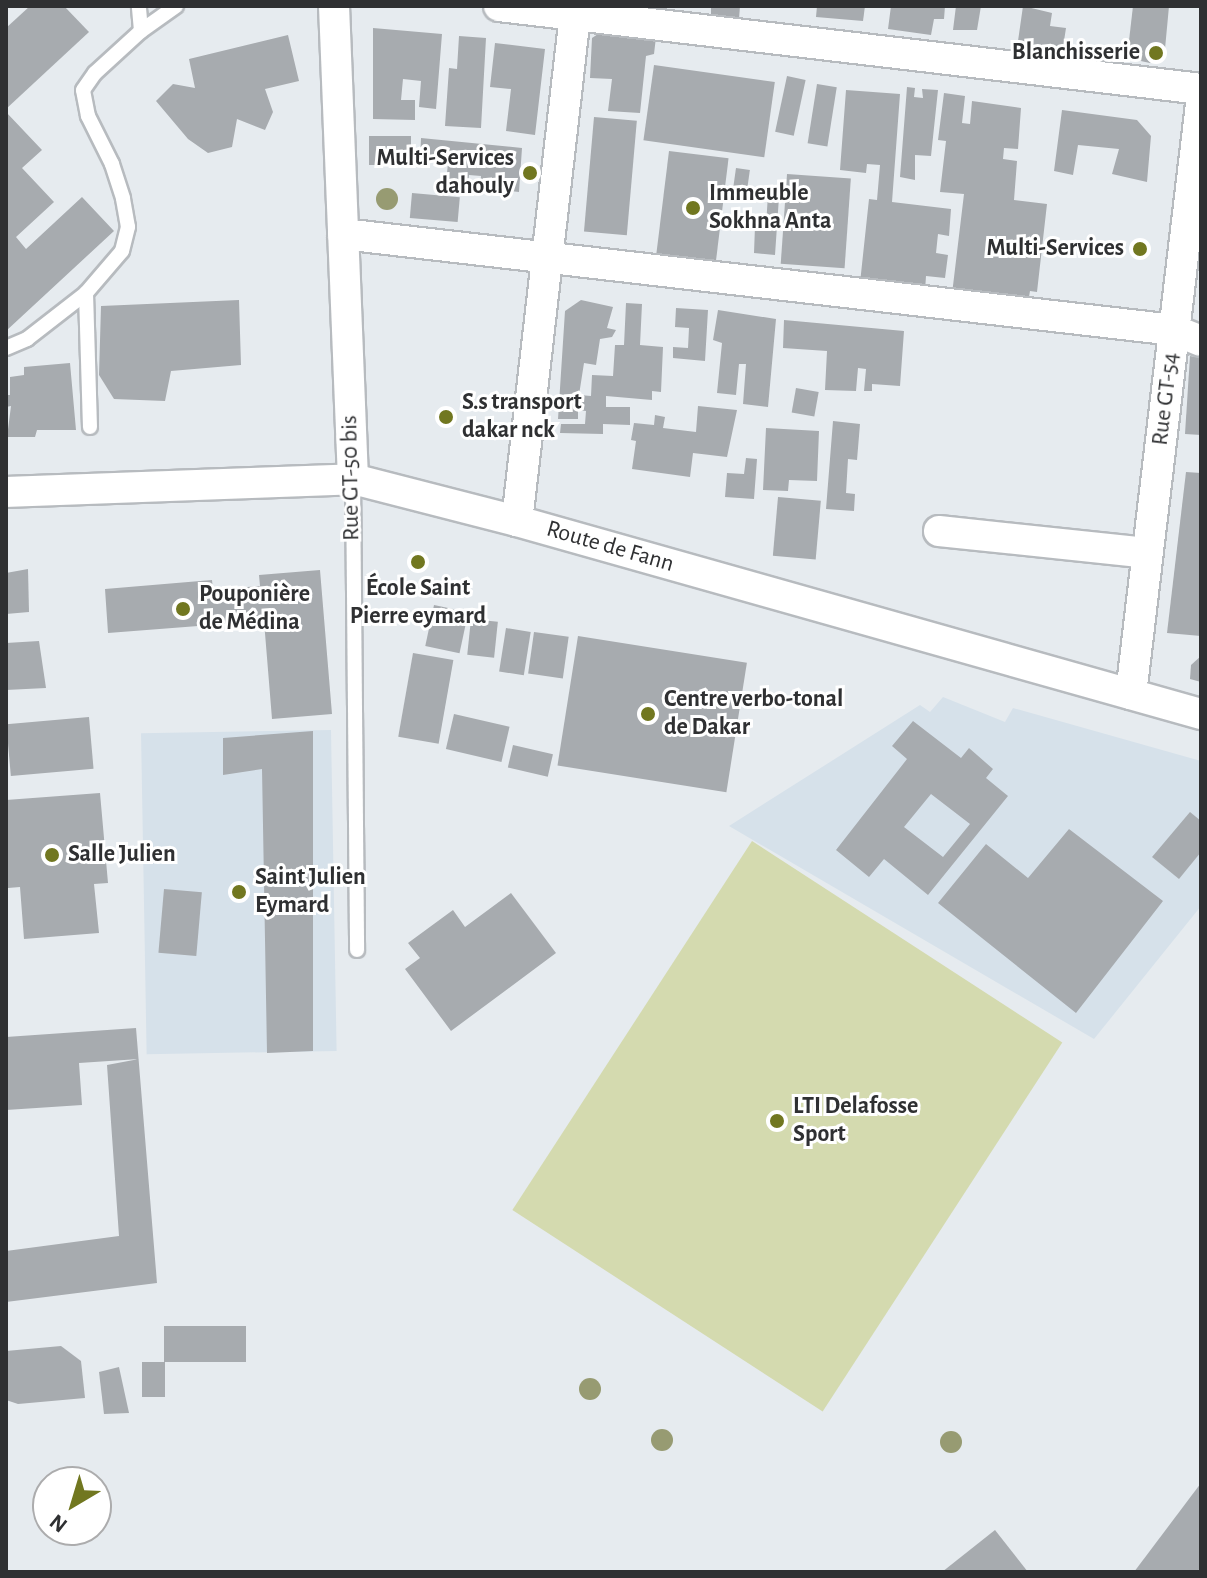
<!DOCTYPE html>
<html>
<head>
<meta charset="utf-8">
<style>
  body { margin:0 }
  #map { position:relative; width:1207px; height:1578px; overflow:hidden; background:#e6ebef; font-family:"Alegreya Sans",sans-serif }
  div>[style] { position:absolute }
  .built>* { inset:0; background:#d6e1ea; transform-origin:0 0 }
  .green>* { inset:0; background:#d4daaf; transform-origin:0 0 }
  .building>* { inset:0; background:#a7abaf; transform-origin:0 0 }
  .roads { filter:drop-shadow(2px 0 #b7bbbf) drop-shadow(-2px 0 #b7bbbf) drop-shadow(0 2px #b7bbbf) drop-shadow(0 -2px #b7bbbf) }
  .lane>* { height:14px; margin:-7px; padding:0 7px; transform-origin:7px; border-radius:7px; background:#fff }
  .street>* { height:30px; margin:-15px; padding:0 15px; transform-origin:15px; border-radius:15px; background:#fff }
  .trees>* { width:22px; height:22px; margin:-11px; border-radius:50%; background:#979b72 }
  .dots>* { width:22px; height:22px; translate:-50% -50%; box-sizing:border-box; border:4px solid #fff; border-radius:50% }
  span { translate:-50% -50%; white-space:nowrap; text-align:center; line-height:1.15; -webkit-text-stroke:6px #fff; paint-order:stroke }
  .poi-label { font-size:24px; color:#2f3032; font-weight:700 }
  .right { translate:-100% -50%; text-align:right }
  .left { translate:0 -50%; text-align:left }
  .street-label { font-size:24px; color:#2f3032 }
  .frame { position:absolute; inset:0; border:8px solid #2f3032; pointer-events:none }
  .north { position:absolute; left:32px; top:1466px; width:80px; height:80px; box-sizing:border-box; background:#fff; border:2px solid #acacad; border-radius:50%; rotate:218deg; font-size:22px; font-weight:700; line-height:32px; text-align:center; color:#2f3032 }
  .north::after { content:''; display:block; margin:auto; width:28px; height:36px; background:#717720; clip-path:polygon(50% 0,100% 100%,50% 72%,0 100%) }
</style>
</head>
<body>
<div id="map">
  <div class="built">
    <div style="clip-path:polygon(943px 697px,1005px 722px,1013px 708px,1201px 761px,1201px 906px,1094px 1039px,729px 826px,920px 705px,930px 712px)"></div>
    <div style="left:331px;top:730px;width:321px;height:190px;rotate:89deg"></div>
  </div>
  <div class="green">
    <div style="left:752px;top:841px;width:370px;height:440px;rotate:33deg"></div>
  </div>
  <div class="building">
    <div style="clip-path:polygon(30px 6px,64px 6px,89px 32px,6px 109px,6px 28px)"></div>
    <div style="clip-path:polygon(711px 6px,740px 6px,739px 19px,711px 16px)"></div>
    <div style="clip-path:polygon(817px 6px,865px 6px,863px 21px,816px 17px)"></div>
    <div style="clip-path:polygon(891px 6px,945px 6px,944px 19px,934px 19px,931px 35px,888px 29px)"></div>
    <div style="clip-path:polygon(956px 6px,981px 6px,977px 30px,953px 30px)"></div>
    <div style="clip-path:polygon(1023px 6px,1052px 13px,1050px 26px,1066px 28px,1062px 54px,1017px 48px)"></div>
    <div style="clip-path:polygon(1133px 6px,1169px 6px,1165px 49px,1150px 63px,1127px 58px)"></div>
    <div style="clip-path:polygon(373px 28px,442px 34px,436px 109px,419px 107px,421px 81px,403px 79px,401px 100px,415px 100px,415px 120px,373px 119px)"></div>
    <div style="clip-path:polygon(601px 32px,656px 37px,654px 54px,646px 56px,640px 113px,608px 111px,612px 79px,590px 78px,592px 38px)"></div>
    <div style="clip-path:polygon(288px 35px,299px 81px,265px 89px,273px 112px,265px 130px,237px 119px,232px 147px,208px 153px,188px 139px,156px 101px,173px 84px,195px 88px,189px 59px)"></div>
    <div style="clip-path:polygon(459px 36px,486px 38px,481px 128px,445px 126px,449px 68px,457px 69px)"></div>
    <div style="clip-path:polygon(495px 43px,545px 49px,535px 135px,506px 131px,511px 89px,490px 87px)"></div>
    <div style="left:654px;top:65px;width:122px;height:76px;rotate:8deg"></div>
    <div style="left:787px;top:76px;width:19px;height:57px;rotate:12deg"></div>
    <div style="left:817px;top:84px;width:20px;height:60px;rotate:9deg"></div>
    <div style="clip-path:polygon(907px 87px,915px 88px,914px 97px,923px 98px,922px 89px,938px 90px,931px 156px,915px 155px,915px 180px,900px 177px)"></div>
    <div style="clip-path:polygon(846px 90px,900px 94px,892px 202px,951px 209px,949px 236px,938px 234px,936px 253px,948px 255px,945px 278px,926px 276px,925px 291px,860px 283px,869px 199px,877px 200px,880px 165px,867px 164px,866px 173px,840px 170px)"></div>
    <div style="clip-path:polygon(944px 93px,965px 96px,962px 123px,970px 124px,972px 101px,1021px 108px,1018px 149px,1004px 148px,1003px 159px,1017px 161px,1014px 200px,1047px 204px,1037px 292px,1030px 291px,1028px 303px,952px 294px,964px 194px,940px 192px,946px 141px,938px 140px)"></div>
    <div style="clip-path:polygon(1062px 110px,1137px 120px,1151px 136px,1147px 182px,1112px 174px,1119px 149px,1078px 145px,1073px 175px,1054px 171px)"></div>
    <div style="clip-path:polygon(6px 112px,42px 150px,22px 168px,54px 202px,16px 237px,26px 249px,82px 197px,114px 231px,6px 331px)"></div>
    <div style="left:594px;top:117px;width:43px;height:115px;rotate:5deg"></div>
    <div style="left:369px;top:136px;width:42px;height:29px"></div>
    <div style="clip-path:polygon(421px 138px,522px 148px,519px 192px,480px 188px,481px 176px,469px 175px,468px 185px,446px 183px,448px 163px,420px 161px)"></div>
    <div style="left:669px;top:151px;width:60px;height:108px;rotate:7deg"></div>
    <div style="left:736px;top:168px;width:14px;height:30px;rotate:8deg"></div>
    <div style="left:787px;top:174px;width:64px;height:90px;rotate:4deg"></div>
    <div style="left:412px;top:193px;width:48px;height:25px;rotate:5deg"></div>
    <div style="clip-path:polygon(768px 194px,779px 197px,775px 255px,754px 253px,755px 226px,766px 226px)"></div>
    <div style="clip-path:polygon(239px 300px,241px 365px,171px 371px,165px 401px,114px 399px,99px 375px,101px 306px)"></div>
    <div style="clip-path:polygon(581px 300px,613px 307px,607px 328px,616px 330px,612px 337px,600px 339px,596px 365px,584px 363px,579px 395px,591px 396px,592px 375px,613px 376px,615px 345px,624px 345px,626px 303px,642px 304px,640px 345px,663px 347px,661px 392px,652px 391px,652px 400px,606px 396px,606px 407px,630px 407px,630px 425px,603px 424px,603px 434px,560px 433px,561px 424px,585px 424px,586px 411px,578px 410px,578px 419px,558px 419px,565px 311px)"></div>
    <div style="clip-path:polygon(676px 308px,708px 310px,705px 361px,673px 358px,673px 347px,688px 348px,689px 328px,675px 327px)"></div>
    <div style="clip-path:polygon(718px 310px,776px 319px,768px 407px,743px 404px,746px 364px,739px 364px,736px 395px,717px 393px,722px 343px,713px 340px)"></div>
    <div style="clip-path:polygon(784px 320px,904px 331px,900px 386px,872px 384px,872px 391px,864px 391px,866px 369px,858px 368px,856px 391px,825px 390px,827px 351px,783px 348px)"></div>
    <div style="clip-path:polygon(1190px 356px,1201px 358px,1201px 435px,1185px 434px)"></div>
    <div style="clip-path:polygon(70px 363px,76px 430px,37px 430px,35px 437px,7px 437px,11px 406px,6px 407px,6px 395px,10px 395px,10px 377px,24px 375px,24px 367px)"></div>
    <div style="left:796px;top:388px;width:23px;height:25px;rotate:10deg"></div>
    <div style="clip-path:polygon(698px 406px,737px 410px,727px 457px,693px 453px,690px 477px,632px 469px,636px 441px,631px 440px,634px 423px,654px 425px,655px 415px,665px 417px,663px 428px,696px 432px)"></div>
    <div style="clip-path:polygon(833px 421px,860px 424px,857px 460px,848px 459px,846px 493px,855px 494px,854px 511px,826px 509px)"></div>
    <div style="clip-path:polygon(766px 428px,819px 431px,817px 481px,789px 480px,788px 491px,763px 490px)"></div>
    <div style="clip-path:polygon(746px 458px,757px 459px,754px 499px,725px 497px,727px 473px,744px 474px)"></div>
    <div style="clip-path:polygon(1186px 472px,1201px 473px,1201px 636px,1167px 633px)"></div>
    <div style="left:778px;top:497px;width:43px;height:59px;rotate:5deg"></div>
    <div style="clip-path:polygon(28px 569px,29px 612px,6px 614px,6px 573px)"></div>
    <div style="clip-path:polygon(320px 570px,332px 714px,272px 719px,264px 621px,108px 633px,105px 589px,212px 580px,213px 590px,260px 586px,259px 575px)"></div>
    <div style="left:434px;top:605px;width:35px;height:42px;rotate:12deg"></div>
    <div style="left:471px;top:619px;width:27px;height:36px;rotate:6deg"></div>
    <div style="left:506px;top:628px;width:25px;height:44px;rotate:9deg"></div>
    <div style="left:534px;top:632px;width:35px;height:42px;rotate:8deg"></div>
    <div style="left:578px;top:636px;width:171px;height:131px;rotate:9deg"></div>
    <div style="clip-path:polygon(39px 641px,46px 688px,6px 690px,6px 643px)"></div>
    <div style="left:413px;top:653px;width:41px;height:85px;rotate:10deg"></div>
    <div style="clip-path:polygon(1201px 656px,1201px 682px,1190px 679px,1191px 665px)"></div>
    <div style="left:454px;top:714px;width:57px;height:36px;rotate:13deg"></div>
    <div style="left:89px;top:717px;width:52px;height:83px;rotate:85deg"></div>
    <div style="clip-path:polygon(evenodd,913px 721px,961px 758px,969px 748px,993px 769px,986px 778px,1008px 796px,928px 895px,884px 859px,869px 877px,836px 850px,907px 759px,892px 746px,913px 721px,931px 794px,970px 824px,943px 857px,904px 827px,931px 794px)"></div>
    <div style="clip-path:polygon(313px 731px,313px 1051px,267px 1053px,262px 769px,223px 775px,223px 738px)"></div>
    <div style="left:513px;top:745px;width:41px;height:23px;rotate:13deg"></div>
    <div style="clip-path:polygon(100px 793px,108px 883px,94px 884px,99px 933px,24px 939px,20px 887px,8px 888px,6px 800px)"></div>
    <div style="clip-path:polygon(1190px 812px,1201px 821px,1201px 852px,1179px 879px,1152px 857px)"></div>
    <div style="clip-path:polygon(1069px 829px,1163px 901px,1076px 1013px,938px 903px,986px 844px,1028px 878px)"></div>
    <div style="left:164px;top:889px;width:38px;height:64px;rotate:5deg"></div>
    <div style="clip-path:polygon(511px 893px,556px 953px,451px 1031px,405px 969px,420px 958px,408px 943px,453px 910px,465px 927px)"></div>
    <div style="clip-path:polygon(136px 1028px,157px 1283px,6px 1302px,6px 1251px,119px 1236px,107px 1065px,139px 1059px,79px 1063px,82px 1105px,6px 1110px,6px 1037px)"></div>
    <div style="left:164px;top:1326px;width:82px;height:36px"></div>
    <div style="clip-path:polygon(61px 1346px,81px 1361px,85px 1398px,18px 1404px,6px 1400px,6px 1351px)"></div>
    <div style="left:142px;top:1362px;width:23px;height:35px"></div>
    <div style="clip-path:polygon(119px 1367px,129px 1413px,104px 1414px,99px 1372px)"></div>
    <div style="clip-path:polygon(1201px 1483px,1201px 1567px,1197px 1572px,1134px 1572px)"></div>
    <div style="clip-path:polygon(995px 1530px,1028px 1572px,942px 1572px)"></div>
  </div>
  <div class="roads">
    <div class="lane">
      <div style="left:141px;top:31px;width:43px;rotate:-35.5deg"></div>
      <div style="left:86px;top:293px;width:134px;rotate:88.3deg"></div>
      <div style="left:6px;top:348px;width:23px;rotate:-23deg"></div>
      <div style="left:27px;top:339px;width:75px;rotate:-37.9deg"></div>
      <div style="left:86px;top:293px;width:55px;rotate:-49.4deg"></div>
      <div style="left:122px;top:251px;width:25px;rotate:-76deg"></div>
      <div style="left:128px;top:227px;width:29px;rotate:-100deg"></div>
      <div style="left:123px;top:198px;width:36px;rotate:-108deg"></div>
      <div style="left:112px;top:164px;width:54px;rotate:-116.6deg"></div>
      <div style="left:88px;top:116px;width:26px;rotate:-101deg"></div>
      <div style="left:83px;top:90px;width:21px;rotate:-55deg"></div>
      <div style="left:95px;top:73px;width:62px;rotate:-42.4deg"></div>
      <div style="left:141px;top:31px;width:25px;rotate:-95deg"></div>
      <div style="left:353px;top:479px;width:471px;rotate:89.5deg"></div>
    </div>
    <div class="street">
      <div style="left:334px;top:6px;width:473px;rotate:87.7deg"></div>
      <div style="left:499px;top:6px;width:707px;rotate:6.74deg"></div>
      <div style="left:343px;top:234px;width:837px;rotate:6.59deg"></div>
      <div style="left:1174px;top:330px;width:29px;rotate:22deg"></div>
      <div style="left:6px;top:492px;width:347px;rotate:-2.1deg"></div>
      <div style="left:353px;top:479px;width:169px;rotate:14.4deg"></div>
      <div style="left:517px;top:521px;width:711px;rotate:15.76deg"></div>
      <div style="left:517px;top:521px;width:518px;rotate:-83.46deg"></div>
      <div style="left:939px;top:531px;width:209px;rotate:6deg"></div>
      <div style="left:1131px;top:694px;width:594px;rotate:-83.23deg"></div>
    </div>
  </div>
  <div class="trees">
    <div style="left:387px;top:199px"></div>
    <div style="left:590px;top:1389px"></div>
    <div style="left:662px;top:1440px"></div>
    <div style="left:951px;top:1442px"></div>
  </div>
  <div class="dots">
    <div style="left:1156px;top:53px;background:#717720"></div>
    <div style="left:530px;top:173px;background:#717720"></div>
    <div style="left:693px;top:208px;background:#717720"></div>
    <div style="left:1140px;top:249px;background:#717720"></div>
    <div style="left:446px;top:417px;background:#717720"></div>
    <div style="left:418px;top:562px;background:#717720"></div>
    <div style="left:183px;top:609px;background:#717720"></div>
    <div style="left:648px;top:714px;background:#717720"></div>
    <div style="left:52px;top:855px;background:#717720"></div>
    <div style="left:239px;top:892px;background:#717720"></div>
    <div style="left:777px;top:1121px;background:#717720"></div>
  </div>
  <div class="poi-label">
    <span class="right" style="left:1140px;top:53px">Blanchisserie</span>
    <span class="right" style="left:514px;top:173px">Multi-Services<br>dahouly</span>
    <span class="left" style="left:709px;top:208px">Immeuble<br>Sokhna Anta</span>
    <span class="right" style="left:1124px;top:249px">Multi-Services</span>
    <span class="left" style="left:462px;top:417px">S.s transport<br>dakar nck</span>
    <span style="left:418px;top:603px">École Saint<br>Pierre eymard</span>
    <span class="left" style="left:199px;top:609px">Pouponière<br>de Médina</span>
    <span class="left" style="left:664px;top:714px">Centre verbo-tonal<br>de Dakar</span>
    <span class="left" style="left:68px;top:855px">Salle Julien</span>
    <span class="left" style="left:255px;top:892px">Saint Julien<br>Eymard</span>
    <span class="left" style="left:793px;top:1121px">LTI Delafosse<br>Sport</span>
  </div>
  <div class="street-label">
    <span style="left:1166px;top:399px;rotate:-83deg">Rue GT-54</span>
    <span style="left:351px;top:478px;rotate:-91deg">Rue GT-50 bis</span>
    <span style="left:610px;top:547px;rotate:16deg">Route de Fann</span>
  </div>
  <div class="frame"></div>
  <div class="north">N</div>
</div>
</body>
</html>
